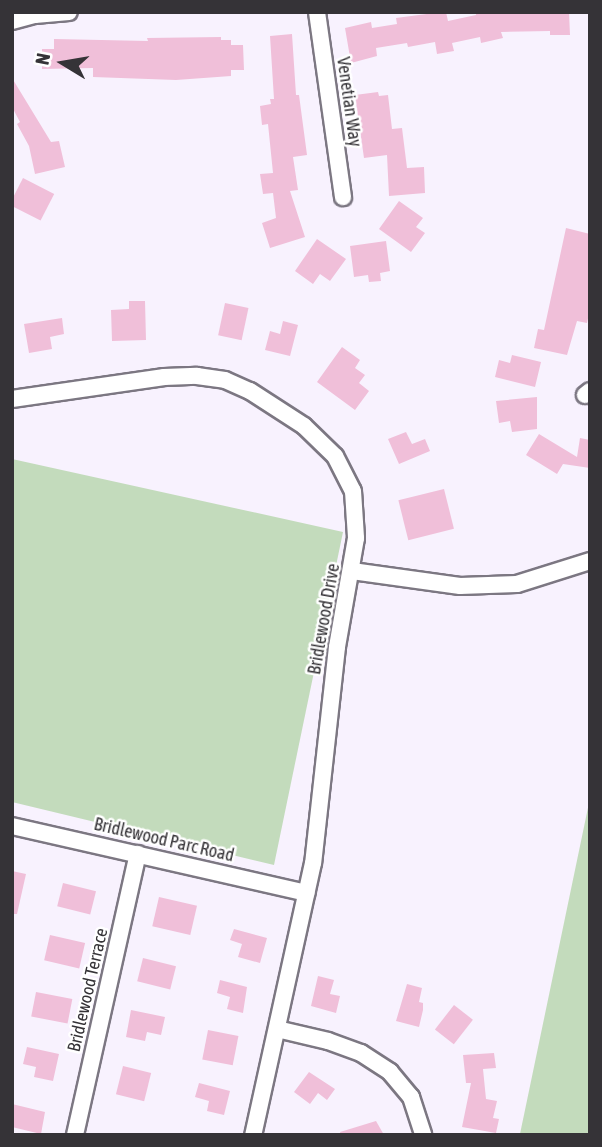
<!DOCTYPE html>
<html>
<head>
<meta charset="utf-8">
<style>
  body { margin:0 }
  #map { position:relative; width:602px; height:1147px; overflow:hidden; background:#f8f2fe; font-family:"Asap Condensed",sans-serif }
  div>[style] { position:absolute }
  .green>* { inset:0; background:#c3dbbc }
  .building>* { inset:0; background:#f0bfd9; transform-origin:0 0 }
  .roads { filter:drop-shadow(2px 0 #7c7782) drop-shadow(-2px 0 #7c7782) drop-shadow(0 2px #7c7782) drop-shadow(0 -2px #7c7782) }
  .minor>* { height:16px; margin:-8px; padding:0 8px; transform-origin:8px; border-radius:8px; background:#fff }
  span { translate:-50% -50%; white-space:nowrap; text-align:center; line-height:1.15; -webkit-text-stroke:5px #fff; paint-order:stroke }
  .street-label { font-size:18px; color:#353337 }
  .frame { position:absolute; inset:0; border:14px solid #353337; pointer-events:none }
  .north { position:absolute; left:28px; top:28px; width:70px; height:70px; -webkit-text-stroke:5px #fff; paint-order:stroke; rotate:281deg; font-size:19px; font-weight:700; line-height:28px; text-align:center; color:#353337 }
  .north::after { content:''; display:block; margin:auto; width:24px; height:32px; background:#353337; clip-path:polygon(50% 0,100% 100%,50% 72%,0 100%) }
</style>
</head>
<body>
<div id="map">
  <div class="green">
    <div style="clip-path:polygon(12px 459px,343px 532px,274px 865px,12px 802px)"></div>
    <div style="clip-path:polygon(590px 798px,590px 1135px,522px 1135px,520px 1134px)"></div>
  </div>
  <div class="building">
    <div style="clip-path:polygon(442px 12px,446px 12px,448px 21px,476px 15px,476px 12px,569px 12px,570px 35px,550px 35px,550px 31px,501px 32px,503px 38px,481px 43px,480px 37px,452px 43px,454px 51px,437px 54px,435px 42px,408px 47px,407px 43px,376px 48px,377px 56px,351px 63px,345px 28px,371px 22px,372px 28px,397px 24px,396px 18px)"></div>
    <div style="clip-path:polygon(292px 34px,296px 95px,299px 95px,307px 155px,293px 157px,298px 190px,290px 191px,305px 237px,270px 248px,262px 223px,276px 218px,273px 193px,263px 194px,260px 174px,273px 173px,268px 124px,262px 125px,260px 106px,271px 104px,270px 99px,274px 99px,270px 36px)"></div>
    <div style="clip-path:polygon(221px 37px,221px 40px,231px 40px,231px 45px,243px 45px,244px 70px,231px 70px,231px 76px,176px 80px,93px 77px,93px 68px,42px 69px,42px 49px,54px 49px,54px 39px,148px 41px,147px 38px)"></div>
    <div style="clip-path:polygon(12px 78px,51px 142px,59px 141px,65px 167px,35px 174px,29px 146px,17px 124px,20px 122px,12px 107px)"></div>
    <div style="clip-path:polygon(378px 92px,379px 96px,388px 95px,392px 129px,402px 128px,407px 168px,424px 167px,425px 193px,389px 196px,387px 155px,364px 158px,355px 95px)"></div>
    <div style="left:23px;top:178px;width:35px;height:30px;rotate:27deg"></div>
    <div style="clip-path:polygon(399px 201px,423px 218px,416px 227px,425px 233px,411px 252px,379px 229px)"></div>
    <div style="clip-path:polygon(566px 228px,590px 234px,590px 309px,587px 323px,577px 321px,567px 355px,534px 348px,538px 329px,544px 330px)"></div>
    <div style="clip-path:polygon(317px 239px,346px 259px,330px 281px,320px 274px,313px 284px,295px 271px)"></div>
    <div style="clip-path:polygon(386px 241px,390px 271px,380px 273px,381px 281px,369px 282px,368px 275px,354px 277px,350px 246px)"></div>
    <div style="clip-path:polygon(129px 301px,145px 301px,146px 340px,112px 341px,111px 310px,129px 309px)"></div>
    <div style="left:225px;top:303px;width:24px;height:33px;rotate:12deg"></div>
    <div style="clip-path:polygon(62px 318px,64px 334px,50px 337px,52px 349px,29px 353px,24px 324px)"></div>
    <div style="clip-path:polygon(283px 321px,298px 325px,290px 356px,265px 350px,270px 331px,280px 334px)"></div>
    <div style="clip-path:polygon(342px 347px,360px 360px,355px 368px,365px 375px,359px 383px,369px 391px,355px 410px,317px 382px)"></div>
    <div style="clip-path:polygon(512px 355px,541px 362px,535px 387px,495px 377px,499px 360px,510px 363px)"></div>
    <div style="clip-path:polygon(537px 397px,537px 429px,512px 432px,510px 421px,499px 423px,496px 401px)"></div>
    <div style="clip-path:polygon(406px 432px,412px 444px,425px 439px,430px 451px,399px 464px,388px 439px)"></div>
    <div style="clip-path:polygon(539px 434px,577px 457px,580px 438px,590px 440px,590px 468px,563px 464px,557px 474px,526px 455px)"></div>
    <div style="left:444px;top:489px;width:41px;height:47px;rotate:76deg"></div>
    <div style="clip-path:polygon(12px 871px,26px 874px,17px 914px,12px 914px)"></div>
    <div style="left:63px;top:883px;width:34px;height:24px;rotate:14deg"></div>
    <div style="left:159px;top:897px;width:39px;height:30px;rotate:13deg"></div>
    <div style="clip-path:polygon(234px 929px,267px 938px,260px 963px,238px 957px,242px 944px,230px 940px)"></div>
    <div style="left:50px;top:935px;width:36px;height:26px;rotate:13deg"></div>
    <div style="left:143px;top:958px;width:34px;height:24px;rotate:14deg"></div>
    <div style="clip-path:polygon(318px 976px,334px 980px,330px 994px,340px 996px,336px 1013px,311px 1006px)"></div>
    <div style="clip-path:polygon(220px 980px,247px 987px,243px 1013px,227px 1009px,230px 997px,217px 993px)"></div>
    <div style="clip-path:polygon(407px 984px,422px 988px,419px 1002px,423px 1003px,423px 1010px,419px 1027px,396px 1021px)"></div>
    <div style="left:36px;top:992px;width:37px;height:25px;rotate:11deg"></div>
    <div style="left:454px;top:1005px;width:24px;height:31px;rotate:38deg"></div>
    <div style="clip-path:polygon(131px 1010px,165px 1017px,161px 1035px,147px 1032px,145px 1041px,126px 1037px)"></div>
    <div style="left:208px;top:1030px;width:31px;height:30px;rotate:11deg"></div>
    <div style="clip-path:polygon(27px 1047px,59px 1054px,53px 1081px,34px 1077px,36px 1067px,23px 1064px)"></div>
    <div style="clip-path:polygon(494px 1053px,496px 1068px,483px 1069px,486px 1099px,497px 1101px,493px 1118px,499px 1119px,496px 1133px,462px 1127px,471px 1083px,466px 1083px,463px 1055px)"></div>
    <div style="left:123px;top:1066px;width:29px;height:29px;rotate:14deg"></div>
    <div style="clip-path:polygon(309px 1072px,335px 1089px,327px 1100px,318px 1093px,310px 1104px,294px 1092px)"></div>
    <div style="clip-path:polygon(199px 1083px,230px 1091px,224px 1115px,207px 1111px,209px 1101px,195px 1097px)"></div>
    <div style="clip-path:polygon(12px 1104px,45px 1112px,41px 1134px,12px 1127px)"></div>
    <div style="clip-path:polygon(376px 1121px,384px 1135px,341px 1135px,340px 1132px)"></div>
  </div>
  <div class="roads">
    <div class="minor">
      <div style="left:317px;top:12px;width:187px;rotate:82deg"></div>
      <div style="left:12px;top:21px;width:24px;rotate:-15deg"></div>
      <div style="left:35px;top:15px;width:34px;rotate:-5deg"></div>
      <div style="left:585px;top:395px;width:6px;rotate:-39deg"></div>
      <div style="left:12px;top:399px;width:154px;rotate:-8.2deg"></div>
      <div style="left:164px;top:377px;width:33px;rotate:-2deg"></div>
      <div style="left:197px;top:376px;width:28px;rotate:8deg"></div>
      <div style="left:225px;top:380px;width:27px;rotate:24deg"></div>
      <div style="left:250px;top:391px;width:64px;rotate:32.9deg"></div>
      <div style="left:304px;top:426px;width:43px;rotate:44.1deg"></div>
      <div style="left:335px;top:456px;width:39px;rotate:63deg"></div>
      <div style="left:353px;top:491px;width:47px;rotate:86.3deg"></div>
      <div style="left:356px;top:538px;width:111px;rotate:99.9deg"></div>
      <div style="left:337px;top:647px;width:217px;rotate:96.3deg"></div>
      <div style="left:313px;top:863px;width:279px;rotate:102.4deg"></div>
      <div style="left:352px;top:571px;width:109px;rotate:7.9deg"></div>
      <div style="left:460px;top:586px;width:57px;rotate:-2deg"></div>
      <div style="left:517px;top:584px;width:77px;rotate:-17.5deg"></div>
      <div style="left:12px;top:826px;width:302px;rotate:12.8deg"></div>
      <div style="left:277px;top:1029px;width:52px;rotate:13.2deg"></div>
      <div style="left:328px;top:1041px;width:35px;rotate:20deg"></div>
      <div style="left:361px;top:1053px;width:35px;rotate:33deg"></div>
      <div style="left:390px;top:1072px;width:33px;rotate:50deg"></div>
      <div style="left:411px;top:1097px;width:40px;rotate:72deg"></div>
      <div style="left:75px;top:1135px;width:288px;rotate:-77.4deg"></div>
    </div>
  </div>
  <div class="street-label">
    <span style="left:349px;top:102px;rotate:82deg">Venetian Way</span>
    <span style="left:324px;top:619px;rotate:-80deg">Bridlewood Drive</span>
    <span style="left:164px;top:840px;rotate:13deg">Bridlewood Parc Road</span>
    <span style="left:88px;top:990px;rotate:-77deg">Bridlewood Terrace</span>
  </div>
  <div class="frame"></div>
  <div class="north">N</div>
</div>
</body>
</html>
